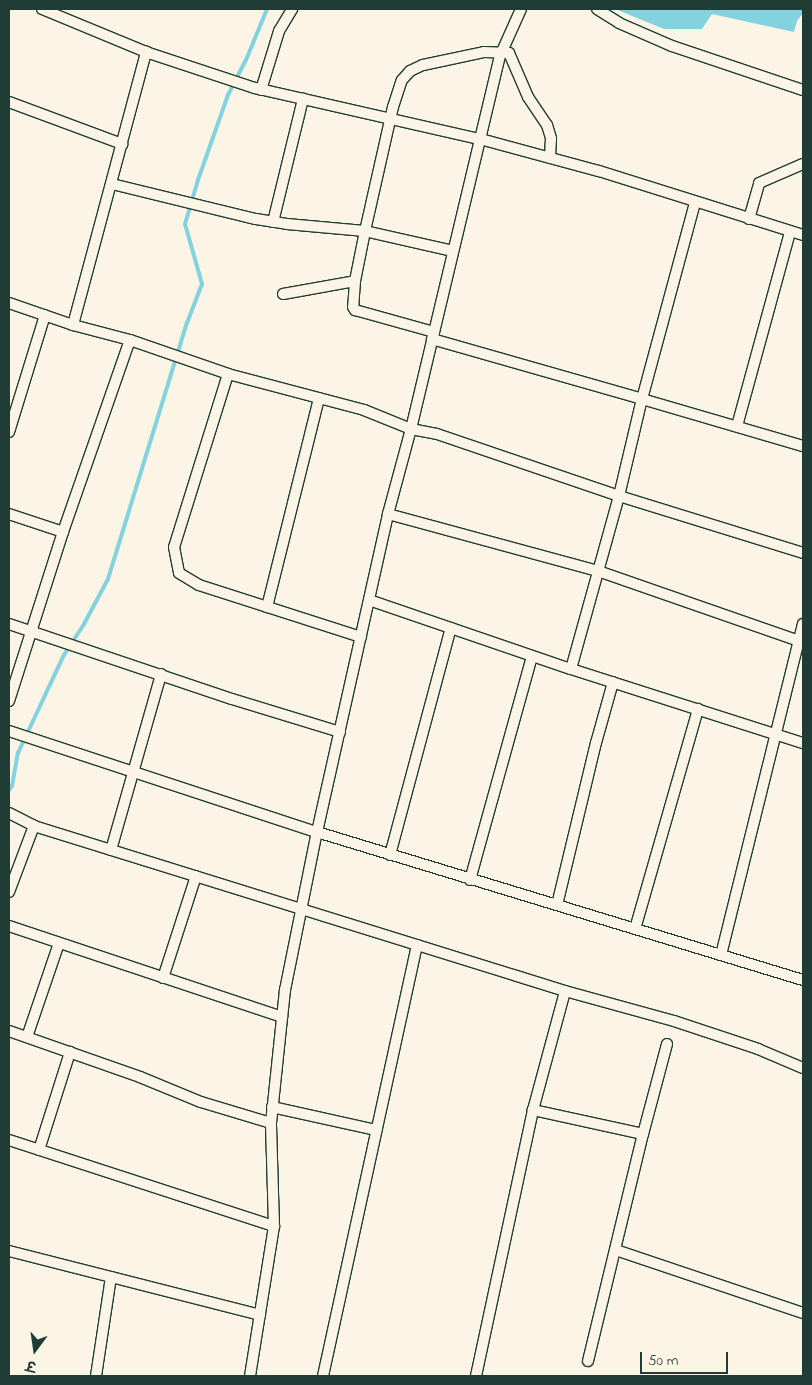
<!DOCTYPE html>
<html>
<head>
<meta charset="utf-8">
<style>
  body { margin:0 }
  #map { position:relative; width:812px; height:1385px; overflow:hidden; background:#fcf5e5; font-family:"Indie Flower","Playpen Sans Deva",sans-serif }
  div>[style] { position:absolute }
  .water>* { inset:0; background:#83d2df }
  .stream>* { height:4px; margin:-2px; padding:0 2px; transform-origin:2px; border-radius:2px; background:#83d2df }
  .roads { filter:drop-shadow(1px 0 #1f3d34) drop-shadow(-1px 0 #1f3d34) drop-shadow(0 1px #1f3d34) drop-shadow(0 -1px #1f3d34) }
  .minor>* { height:10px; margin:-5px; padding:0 5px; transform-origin:5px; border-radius:5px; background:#fcf5e5 }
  span { translate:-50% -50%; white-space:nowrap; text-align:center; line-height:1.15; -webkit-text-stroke:4.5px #fcf5e5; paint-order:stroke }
  .frame { position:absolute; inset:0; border:10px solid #1f3d34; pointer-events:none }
  .north { position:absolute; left:10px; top:1325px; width:50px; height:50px; -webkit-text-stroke:4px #fcf5e5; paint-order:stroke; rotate:194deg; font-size:14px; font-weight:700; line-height:20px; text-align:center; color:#1f3d34 }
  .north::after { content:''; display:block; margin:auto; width:18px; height:22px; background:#1f3d34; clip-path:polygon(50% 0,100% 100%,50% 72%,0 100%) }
  .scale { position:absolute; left:640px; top:1352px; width:88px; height:22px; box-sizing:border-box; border:2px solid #1f3d34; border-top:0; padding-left:6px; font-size:15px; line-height:18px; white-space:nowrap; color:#1f3d34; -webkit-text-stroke:4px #fcf5e5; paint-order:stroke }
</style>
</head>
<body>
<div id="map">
  <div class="water">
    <div style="clip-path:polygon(615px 9px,803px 9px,803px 13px,797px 21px,794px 32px,712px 14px,702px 29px,664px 29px)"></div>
  </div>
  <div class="stream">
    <div style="left:9px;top:790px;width:5px;rotate:-53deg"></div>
    <div style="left:12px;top:786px;width:34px;rotate:-80deg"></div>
    <div style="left:18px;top:753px;width:108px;rotate:-64.9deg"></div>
    <div style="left:64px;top:655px;width:37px;rotate:-57deg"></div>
    <div style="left:84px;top:624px;width:51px;rotate:-61.9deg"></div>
    <div style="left:108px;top:579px;width:268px;rotate:-72.9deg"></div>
    <div style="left:187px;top:323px;width:42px;rotate:-69deg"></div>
    <div style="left:202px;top:284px;width:62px;rotate:-105.8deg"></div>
    <div style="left:185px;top:224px;width:46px;rotate:-73.5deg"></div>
    <div style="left:198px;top:180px;width:90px;rotate:-70.6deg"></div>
    <div style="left:228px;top:95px;width:39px;rotate:-63deg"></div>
    <div style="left:246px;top:60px;width:55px;rotate:-67.6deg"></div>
  </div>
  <div class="roads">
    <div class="minor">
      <div style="left:42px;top:9px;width:113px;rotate:22.5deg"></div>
      <div style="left:597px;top:9px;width:26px;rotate:32deg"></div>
      <div style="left:619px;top:23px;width:58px;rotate:23.5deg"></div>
      <div style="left:672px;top:46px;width:138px;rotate:18.6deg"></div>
      <div style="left:261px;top:90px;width:62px;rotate:-73deg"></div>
      <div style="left:279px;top:31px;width:26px;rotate:-59deg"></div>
      <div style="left:9px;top:102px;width:121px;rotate:20.4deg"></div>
      <div style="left:112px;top:184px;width:148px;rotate:13.7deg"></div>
      <div style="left:256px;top:219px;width:31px;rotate:9deg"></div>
      <div style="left:287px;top:224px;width:78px;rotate:5.1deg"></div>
      <div style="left:365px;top:231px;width:51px;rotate:101.3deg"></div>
      <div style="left:355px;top:281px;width:26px;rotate:94deg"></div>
      <div style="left:353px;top:307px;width:4px;rotate:56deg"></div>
      <div style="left:355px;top:310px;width:82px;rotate:15.6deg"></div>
      <div style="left:749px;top:219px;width:37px;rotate:-74deg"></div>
      <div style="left:759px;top:183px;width:48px;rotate:-23.4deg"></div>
      <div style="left:273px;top:222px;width:127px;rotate:-76.3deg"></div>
      <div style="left:453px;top:251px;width:90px;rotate:-167.2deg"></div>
      <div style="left:365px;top:231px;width:127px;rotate:-77.3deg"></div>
      <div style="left:393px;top:107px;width:28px;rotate:-72deg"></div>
      <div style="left:402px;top:80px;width:12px;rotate:-48deg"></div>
      <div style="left:410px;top:71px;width:14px;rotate:-25deg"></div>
      <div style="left:423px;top:65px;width:62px;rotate:-12deg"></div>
      <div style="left:484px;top:52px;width:25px;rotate:2deg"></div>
      <div style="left:509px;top:53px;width:48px;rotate:66.6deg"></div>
      <div style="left:528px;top:97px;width:34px;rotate:56deg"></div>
      <div style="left:547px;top:125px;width:14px;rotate:73deg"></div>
      <div style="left:551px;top:138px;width:20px;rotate:93deg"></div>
      <div style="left:283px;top:294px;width:73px;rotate:-10.2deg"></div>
      <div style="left:9px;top:303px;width:68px;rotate:19deg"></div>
      <div style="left:432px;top:339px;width:218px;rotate:15.9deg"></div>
      <div style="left:642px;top:399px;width:203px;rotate:-74.9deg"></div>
      <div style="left:130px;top:340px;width:59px;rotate:-165.3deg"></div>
      <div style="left:73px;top:325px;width:283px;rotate:-75deg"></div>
      <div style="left:146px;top:52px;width:115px;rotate:18.3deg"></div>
      <div style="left:255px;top:88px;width:231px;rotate:12.8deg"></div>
      <div style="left:480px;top:139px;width:123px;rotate:15.1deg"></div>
      <div style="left:599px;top:171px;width:214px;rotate:17.4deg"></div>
      <div style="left:228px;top:374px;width:181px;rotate:107.3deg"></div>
      <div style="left:174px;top:547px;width:26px;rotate:79deg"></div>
      <div style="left:179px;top:573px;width:23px;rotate:31deg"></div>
      <div style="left:199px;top:585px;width:170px;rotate:17.8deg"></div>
      <div style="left:737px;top:426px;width:201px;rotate:-74.7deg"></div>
      <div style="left:9px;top:432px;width:122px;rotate:-72.9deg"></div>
      <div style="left:9px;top:514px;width:57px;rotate:18.4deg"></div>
      <div style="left:388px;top:514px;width:218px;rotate:15.2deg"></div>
      <div style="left:598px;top:571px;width:213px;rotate:19.2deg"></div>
      <div style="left:369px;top:600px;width:213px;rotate:18.9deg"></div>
      <div style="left:571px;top:669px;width:244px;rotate:17.7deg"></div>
      <div style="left:267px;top:607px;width:215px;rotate:-76deg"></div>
      <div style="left:9px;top:624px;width:235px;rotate:18.6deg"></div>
      <div style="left:232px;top:699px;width:113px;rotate:17deg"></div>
      <div style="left:571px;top:669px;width:180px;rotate:-74.5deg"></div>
      <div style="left:619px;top:496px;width:100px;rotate:-76.7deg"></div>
      <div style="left:642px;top:399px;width:168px;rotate:16.3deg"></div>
      <div style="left:9px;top:701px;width:177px;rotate:-72.3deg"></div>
      <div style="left:63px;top:532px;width:203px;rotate:-70.8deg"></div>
      <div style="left:130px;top:340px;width:104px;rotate:19.1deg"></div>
      <div style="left:228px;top:374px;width:141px;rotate:14.8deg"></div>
      <div style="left:364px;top:410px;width:51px;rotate:22deg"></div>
      <div style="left:411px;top:429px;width:26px;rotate:11deg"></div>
      <div style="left:437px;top:434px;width:192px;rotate:18.8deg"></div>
      <div style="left:619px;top:496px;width:193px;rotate:17.2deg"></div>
      <div style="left:9px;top:731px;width:324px;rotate:18.2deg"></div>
      <div style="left:317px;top:832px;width:508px;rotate:16.94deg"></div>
      <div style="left:9px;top:813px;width:28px;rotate:27deg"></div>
      <div style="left:111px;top:850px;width:183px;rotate:-74.1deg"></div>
      <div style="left:390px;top:855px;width:235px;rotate:-75deg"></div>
      <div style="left:470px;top:880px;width:232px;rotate:-74.5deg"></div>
      <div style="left:9px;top:892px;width:71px;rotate:-69.3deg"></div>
      <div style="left:34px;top:826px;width:556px;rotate:17.26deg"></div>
      <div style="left:557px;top:905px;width:167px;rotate:-76.5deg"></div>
      <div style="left:596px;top:743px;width:63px;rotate:-74.4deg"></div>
      <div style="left:9px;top:926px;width:288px;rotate:18.4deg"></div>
      <div style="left:635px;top:929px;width:229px;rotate:-74deg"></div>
      <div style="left:721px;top:955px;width:341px;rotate:-76.1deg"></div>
      <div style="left:163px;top:978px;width:107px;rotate:-72.1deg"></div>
      <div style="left:9px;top:1031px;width:139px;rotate:19.3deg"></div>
      <div style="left:140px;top:1077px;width:66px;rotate:22.3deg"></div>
      <div style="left:201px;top:1102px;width:73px;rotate:16.7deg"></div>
      <div style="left:27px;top:1037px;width:99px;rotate:-71.2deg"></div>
      <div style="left:667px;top:1044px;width:93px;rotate:104.9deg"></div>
      <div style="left:643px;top:1134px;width:113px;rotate:-167.7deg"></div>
      <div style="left:533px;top:1110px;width:123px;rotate:-74.9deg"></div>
      <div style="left:565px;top:991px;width:113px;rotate:15.4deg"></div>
      <div style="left:674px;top:1021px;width:89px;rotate:18.4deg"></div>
      <div style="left:758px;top:1049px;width:49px;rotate:22.9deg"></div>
      <div style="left:272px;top:1107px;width:107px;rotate:12.5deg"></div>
      <div style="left:9px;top:1140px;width:279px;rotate:18deg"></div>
      <div style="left:39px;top:1150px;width:103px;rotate:-72.4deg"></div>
      <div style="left:616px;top:1250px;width:197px;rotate:18.6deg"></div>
      <div style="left:9px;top:1251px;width:259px;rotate:14.3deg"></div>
      <div style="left:588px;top:1361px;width:234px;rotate:-76.4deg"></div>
      <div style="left:96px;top:1376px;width:100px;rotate:-81.4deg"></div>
      <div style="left:250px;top:1376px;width:152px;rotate:-80.9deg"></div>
      <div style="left:274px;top:1226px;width:103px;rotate:-91.7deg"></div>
      <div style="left:271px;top:1123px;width:134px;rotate:-84deg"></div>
      <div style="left:285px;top:990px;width:161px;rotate:-78.6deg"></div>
      <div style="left:317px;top:832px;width:326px;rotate:-77.4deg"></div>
      <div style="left:388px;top:514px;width:88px;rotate:-74.9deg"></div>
      <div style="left:411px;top:429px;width:383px;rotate:-76.6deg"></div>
      <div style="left:500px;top:56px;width:51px;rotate:-65.9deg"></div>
      <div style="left:323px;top:1376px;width:441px;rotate:-77.7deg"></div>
      <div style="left:476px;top:1376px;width:272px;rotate:-77.9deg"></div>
    </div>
  </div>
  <div class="frame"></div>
  <div class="north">उ</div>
  <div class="scale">50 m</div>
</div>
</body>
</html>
